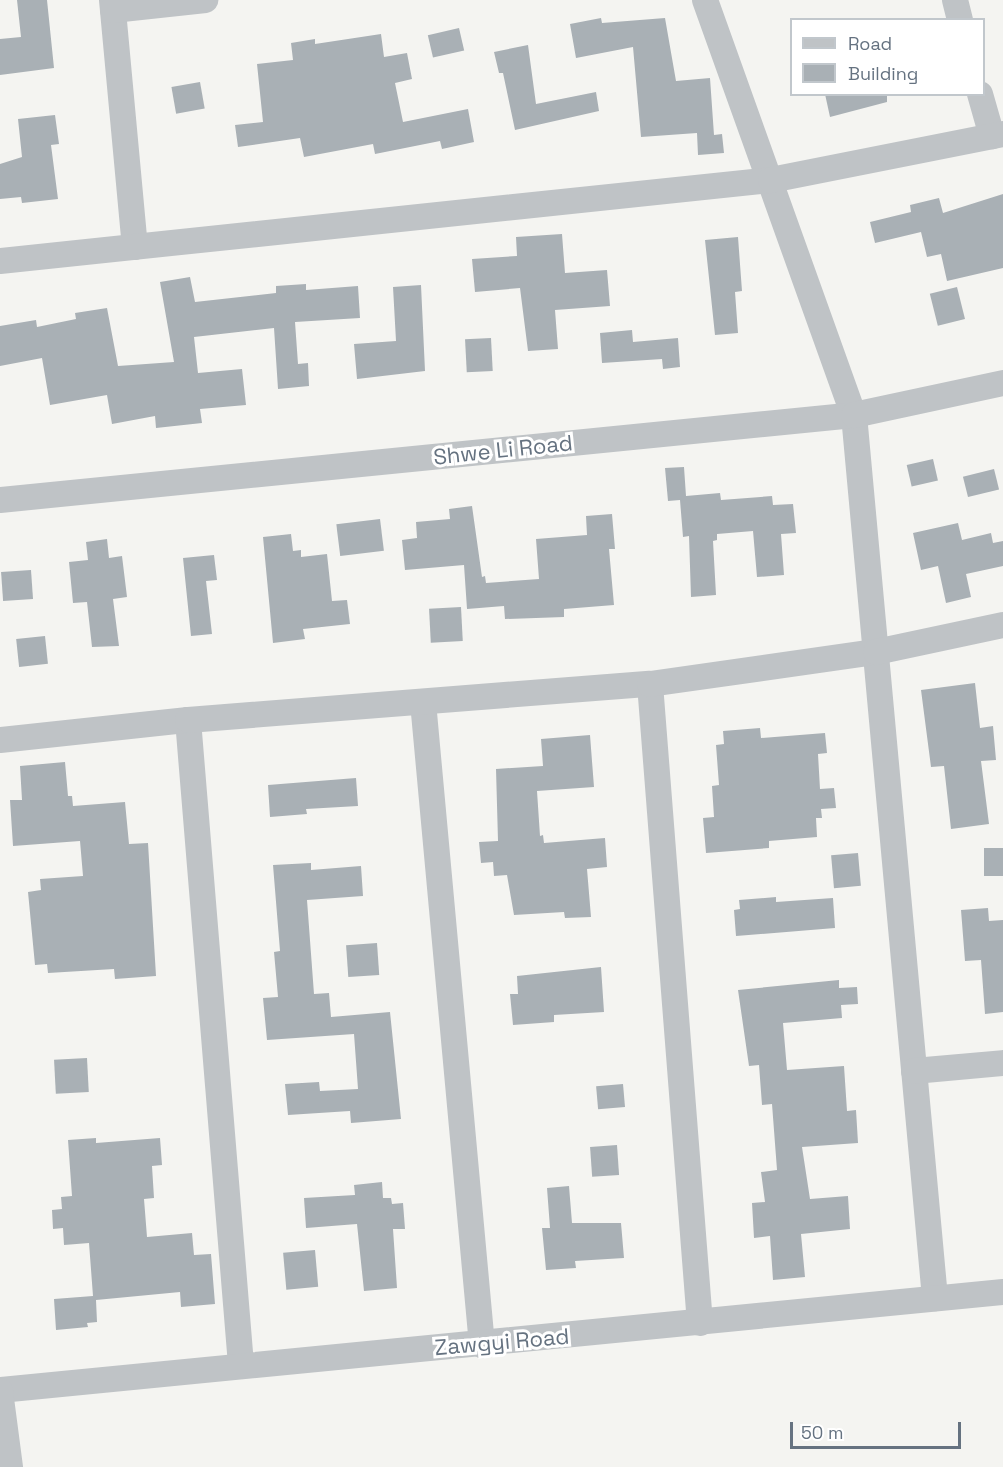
<!DOCTYPE html>
<html>
<head>
<meta charset="utf-8">
<style>
  body { margin:0 }
  #map { position:relative; width:1003px; height:1467px; overflow:hidden; background:#f4f4f1; font-family:"Space Grotesk",sans-serif }
  div>[style] { position:absolute }
  .building>* { inset:0; background:#a9b0b5; transform-origin:0 0 }
  .minor>* { height:26px; margin:-13px; padding:0 13px; transform-origin:13px; border-radius:13px; background:#bfc3c6 }
  span { translate:-50% -50%; white-space:nowrap; text-align:center; line-height:1.15; -webkit-text-stroke:6px #fff; paint-order:stroke }
  .street-label { font-size:22px; color:#657280 }
  .legend { position:absolute; left:790px; top:18px; width:195px; height:78px; box-sizing:border-box; background:#fff; border:2px solid #c1c7cc; margin:0; padding:8px 10px; list-style:none; font-size:18px; color:#657280 }
  .legend li { display:flex; align-items:center; gap:12px; height:30px }
  .legend b { width:30px; border:2px solid #c1c7cc }
  .scale { position:absolute; left:790px; top:1422px; width:171px; height:27px; box-sizing:border-box; border:3px solid #657280; border-top:0; padding-left:8px; font-size:18px; line-height:21px; white-space:nowrap; color:#657280; -webkit-text-stroke:4px #fff; paint-order:stroke }
</style>
</head>
<body>
<div id="map">
  <div class="building">
    <div style="clip-path:polygon(17px 0,47px 0,54px 68px,0 75px,0 39px,21px 37px)"></div>
    <div style="clip-path:polygon(601px 18px,602px 23px,665px 18px,676px 81px,710px 78px,714px 135px,722px 134px,724px 153px,698px 155px,697px 133px,641px 137px,633px 47px,576px 58px,570px 24px)"></div>
    <div style="left:459px;top:28px;width:23px;height:32px;rotate:77deg"></div>
    <div style="clip-path:polygon(381px 34px,384px 57px,407px 53px,412px 79px,395px 83px,403px 122px,468px 109px,474px 142px,442px 149px,440px 141px,375px 154px,373px 144px,304px 157px,300px 138px,238px 147px,235px 125px,263px 122px,257px 64px,293px 60px,291px 43px,315px 39px,315px 44px)"></div>
    <div style="clip-path:polygon(528px 45px,536px 104px,596px 92px,599px 111px,515px 130px,503px 73px,499px 73px,494px 52px)"></div>
    <div style="left:200px;top:82px;width:27px;height:29px;rotate:80deg"></div>
    <div style="clip-path:polygon(825px 94px,887px 94px,887px 102px,830px 117px)"></div>
    <div style="clip-path:polygon(55px 115px,59px 144px,51px 145px,58px 199px,22px 203px,21px 197px,0 199px,0 164px,22px 157px,18px 119px)"></div>
    <div style="clip-path:polygon(1003px 194px,1003px 268px,947px 281px,941px 254px,927px 257px,921px 232px,875px 243px,870px 222px,911px 212px,910px 205px,939px 198px,943px 213px)"></div>
    <div style="clip-path:polygon(562px 234px,565px 273px,607px 270px,610px 306px,555px 310px,558px 349px,528px 351px,520px 288px,475px 292px,472px 259px,517px 256px,516px 237px)"></div>
    <div style="clip-path:polygon(738px 237px,742px 291px,735px 292px,738px 333px,715px 335px,705px 240px)"></div>
    <div style="clip-path:polygon(190px 277px,195px 302px,276px 293px,276px 286px,306px 284px,306px 290px,358px 286px,360px 318px,295px 322px,298px 364px,308px 363px,309px 386px,278px 389px,274px 328px,194px 337px,198px 373px,242px 369px,246px 405px,200px 409px,202px 423px,156px 428px,155px 416px,112px 424px,107px 395px,50px 405px,42px 358px,0 366px,0 326px,36px 320px,37px 327px,76px 319px,75px 313px,107px 308px,118px 366px,174px 362px,160px 282px)"></div>
    <div style="clip-path:polygon(421px 285px,425px 371px,357px 379px,354px 344px,396px 341px,393px 287px)"></div>
    <div style="left:957px;top:287px;width:33px;height:28px;rotate:76deg"></div>
    <div style="clip-path:polygon(632px 330px,633px 342px,678px 338px,680px 367px,663px 369px,662px 359px,602px 363px,600px 333px)"></div>
    <div style="left:491px;top:338px;width:33px;height:26px;rotate:87deg"></div>
    <div style="left:933px;top:459px;width:22px;height:27px;rotate:77deg"></div>
    <div style="clip-path:polygon(684px 467px,686px 496px,720px 493px,721px 500px,772px 496px,773px 505px,793px 504px,796px 533px,781px 534px,784px 575px,757px 577px,753px 531px,717px 534px,717px 540px,713px 541px,716px 595px,691px 597px,689px 536px,683px 537px,680px 500px,668px 501px,665px 468px)"></div>
    <div style="left:994px;top:469px;width:21px;height:32px;rotate:76deg"></div>
    <div style="clip-path:polygon(472px 506px,482px 577px,485px 576px,486px 583px,539px 579px,536px 539px,587px 535px,586px 516px,612px 514px,615px 549px,609px 549px,614px 605px,564px 609px,564px 617px,505px 619px,504px 606px,467px 609px,464px 565px,405px 570px,402px 540px,417px 538px,416px 522px,450px 519px,449px 509px)"></div>
    <div style="left:380px;top:519px;width:32px;height:44px;rotate:83deg"></div>
    <div style="clip-path:polygon(958px 523px,962px 540px,991px 533px,993px 543px,1003px 541px,1003px 566px,966px 574px,971px 597px,946px 603px,938px 566px,921px 570px,913px 533px)"></div>
    <div style="clip-path:polygon(291px 534px,293px 551px,301px 550px,301px 557px,327px 554px,332px 601px,347px 600px,350px 624px,303px 629px,305px 639px,273px 643px,263px 537px)"></div>
    <div style="clip-path:polygon(107px 539px,109px 558px,122px 556px,127px 597px,113px 599px,119px 646px,92px 647px,87px 602px,73px 603px,69px 562px,88px 560px,86px 542px)"></div>
    <div style="clip-path:polygon(214px 555px,217px 580px,206px 581px,212px 634px,191px 636px,183px 558px)"></div>
    <div style="left:31px;top:570px;width:29px;height:30px;rotate:86deg"></div>
    <div style="left:461px;top:607px;width:34px;height:32px;rotate:87deg"></div>
    <div style="left:45px;top:636px;width:28px;height:29px;rotate:84deg"></div>
    <div style="clip-path:polygon(975px 683px,980px 728px,993px 726px,996px 760px,981px 761px,989px 824px,951px 829px,944px 766px,931px 767px,921px 690px)"></div>
    <div style="clip-path:polygon(760px 728px,761px 738px,825px 733px,827px 753px,818px 754px,820px 789px,834px 788px,836px 808px,821px 809px,822px 818px,816px 818px,817px 837px,769px 841px,769px 848px,706px 853px,703px 818px,714px 817px,712px 786px,719px 785px,716px 745px,724px 744px,723px 731px)"></div>
    <div style="clip-path:polygon(590px 735px,594px 787px,537px 791px,540px 836px,543px 835px,544px 843px,605px 838px,607px 867px,587px 869px,591px 917px,565px 918px,564px 912px,514px 915px,507px 875px,494px 876px,493px 862px,481px 863px,479px 842px,498px 841px,496px 769px,543px 766px,541px 739px)"></div>
    <div style="clip-path:polygon(65px 762px,68px 796px,72px 796px,73px 806px,125px 802px,129px 844px,148px 843px,156px 976px,115px 979px,114px 969px,48px 973px,47px 964px,35px 965px,28px 892px,41px 890px,40px 879px,83px 876px,80px 841px,13px 846px,10px 800px,22px 800px,20px 766px)"></div>
    <div style="clip-path:polygon(356px 778px,358px 806px,306px 809px,307px 814px,270px 817px,268px 785px)"></div>
    <div style="left:1003px;top:848px;width:28px;height:19px;rotate:90deg"></div>
    <div style="left:858px;top:853px;width:33px;height:27px;rotate:85deg"></div>
    <div style="clip-path:polygon(311px 863px,311px 870px,361px 866px,363px 896px,307px 900px,314px 994px,329px 993px,331px 1017px,390px 1012px,401px 1119px,351px 1123px,350px 1111px,288px 1115px,285px 1084px,319px 1082px,320px 1091px,358px 1089px,354px 1034px,267px 1040px,263px 998px,278px 997px,274px 952px,280px 951px,273px 865px)"></div>
    <div style="clip-path:polygon(776px 897px,776px 902px,833px 898px,835px 928px,736px 936px,734px 910px,740px 909px,739px 900px)"></div>
    <div style="clip-path:polygon(988px 908px,989px 921px,1003px 920px,1003px 1012px,985px 1014px,981px 960px,965px 961px,961px 910px)"></div>
    <div style="left:377px;top:943px;width:32px;height:31px;rotate:86deg"></div>
    <div style="clip-path:polygon(601px 967px,604px 1012px,554px 1015px,554px 1022px,513px 1025px,510px 994px,518px 994px,517px 976px)"></div>
    <div style="clip-path:polygon(839px 980px,839px 988px,857px 987px,858px 1004px,841px 1005px,842px 1018px,783px 1023px,787px 1070px,844px 1066px,847px 1111px,856px 1110px,858px 1143px,802px 1147px,810px 1199px,848px 1196px,850px 1229px,801px 1234px,805px 1277px,773px 1280px,770px 1236px,754px 1238px,752px 1203px,765px 1202px,761px 1172px,777px 1170px,772px 1104px,762px 1105px,759px 1065px,749px 1066px,738px 990px)"></div>
    <div style="left:87px;top:1058px;width:34px;height:33px;rotate:87deg"></div>
    <div style="left:623px;top:1084px;width:23px;height:27px;rotate:85deg"></div>
    <div style="clip-path:polygon(96px 1138px,96px 1143px,160px 1138px,162px 1165px,152px 1166px,154px 1198px,144px 1199px,147px 1237px,192px 1233px,194px 1255px,211px 1254px,215px 1304px,181px 1307px,180px 1292px,96px 1300px,97px 1322px,87px 1323px,88px 1327px,56px 1330px,54px 1299px,93px 1296px,89px 1243px,64px 1245px,63px 1228px,53px 1229px,52px 1210px,62px 1209px,61px 1197px,72px 1196px,68px 1140px)"></div>
    <div style="left:617px;top:1145px;width:30px;height:27px;rotate:86deg"></div>
    <div style="clip-path:polygon(382px 1182px,383px 1198px,391px 1198px,392px 1204px,403px 1203px,405px 1229px,393px 1229px,397px 1288px,364px 1291px,357px 1224px,306px 1228px,304px 1198px,355px 1195px,354px 1185px)"></div>
    <div style="clip-path:polygon(569px 1186px,572px 1223px,621px 1223px,624px 1258px,575px 1261px,576px 1268px,546px 1270px,542px 1228px,550px 1228px,547px 1188px)"></div>
    <div style="left:315px;top:1250px;width:37px;height:32px;rotate:85deg"></div>
  </div>
  <div class="minor">
    <div style="left:112px;top:0;width:248px;rotate:84.7deg"></div>
    <div style="left:705px;top:0;width:441px;rotate:70.3deg"></div>
    <div style="left:854px;top:415px;width:887px;rotate:84.76deg"></div>
    <div style="left:955px;top:0;width:21px;rotate:76deg"></div>
    <div style="left:113px;top:10px;width:93px;rotate:-6.2deg"></div>
    <div style="left:980px;top:94px;width:44px;rotate:74.1deg"></div>
    <div style="left:0;top:261px;width:775px;rotate:-6deg"></div>
    <div style="left:771px;top:180px;width:237px;rotate:-11.2deg"></div>
    <div style="left:0;top:500px;width:858px;rotate:-5.68deg"></div>
    <div style="left:854px;top:415px;width:152px;rotate:-12.1deg"></div>
    <div style="left:650px;top:684px;width:641px;rotate:85.53deg"></div>
    <div style="left:423px;top:702px;width:646px;rotate:84.76deg"></div>
    <div style="left:188px;top:720px;width:646px;rotate:85.3deg"></div>
    <div style="left:0;top:740px;width:189px;rotate:-6.1deg"></div>
    <div style="left:188px;top:720px;width:463px;rotate:-4.5deg"></div>
    <div style="left:650px;top:684px;width:228px;rotate:-8.1deg"></div>
    <div style="left:876px;top:652px;width:130px;rotate:-12deg"></div>
    <div style="left:914px;top:1071px;width:89px;rotate:-5.1deg"></div>
    <div style="left:0;top:1390px;width:1008px;rotate:-5.58deg"></div>
    <div style="left:0;top:1391px;width:77px;rotate:82.5deg"></div>
  </div>
  <div class="street-label">
    <span style="left:503px;top:450px;rotate:-6deg">Shwe Li Road</span>
    <span style="left:502px;top:1342px;rotate:-5deg">Zawgyi Road</span>
  </div>
  <ul class="legend">
  <li><b style="height:8px;background:#bfc3c6"></b>Road</li>
  <li><b style="height:16px;background:#a9b0b5"></b>Building</li>
  </ul>
  <div class="scale">50 m</div>
</div>
</body>
</html>
